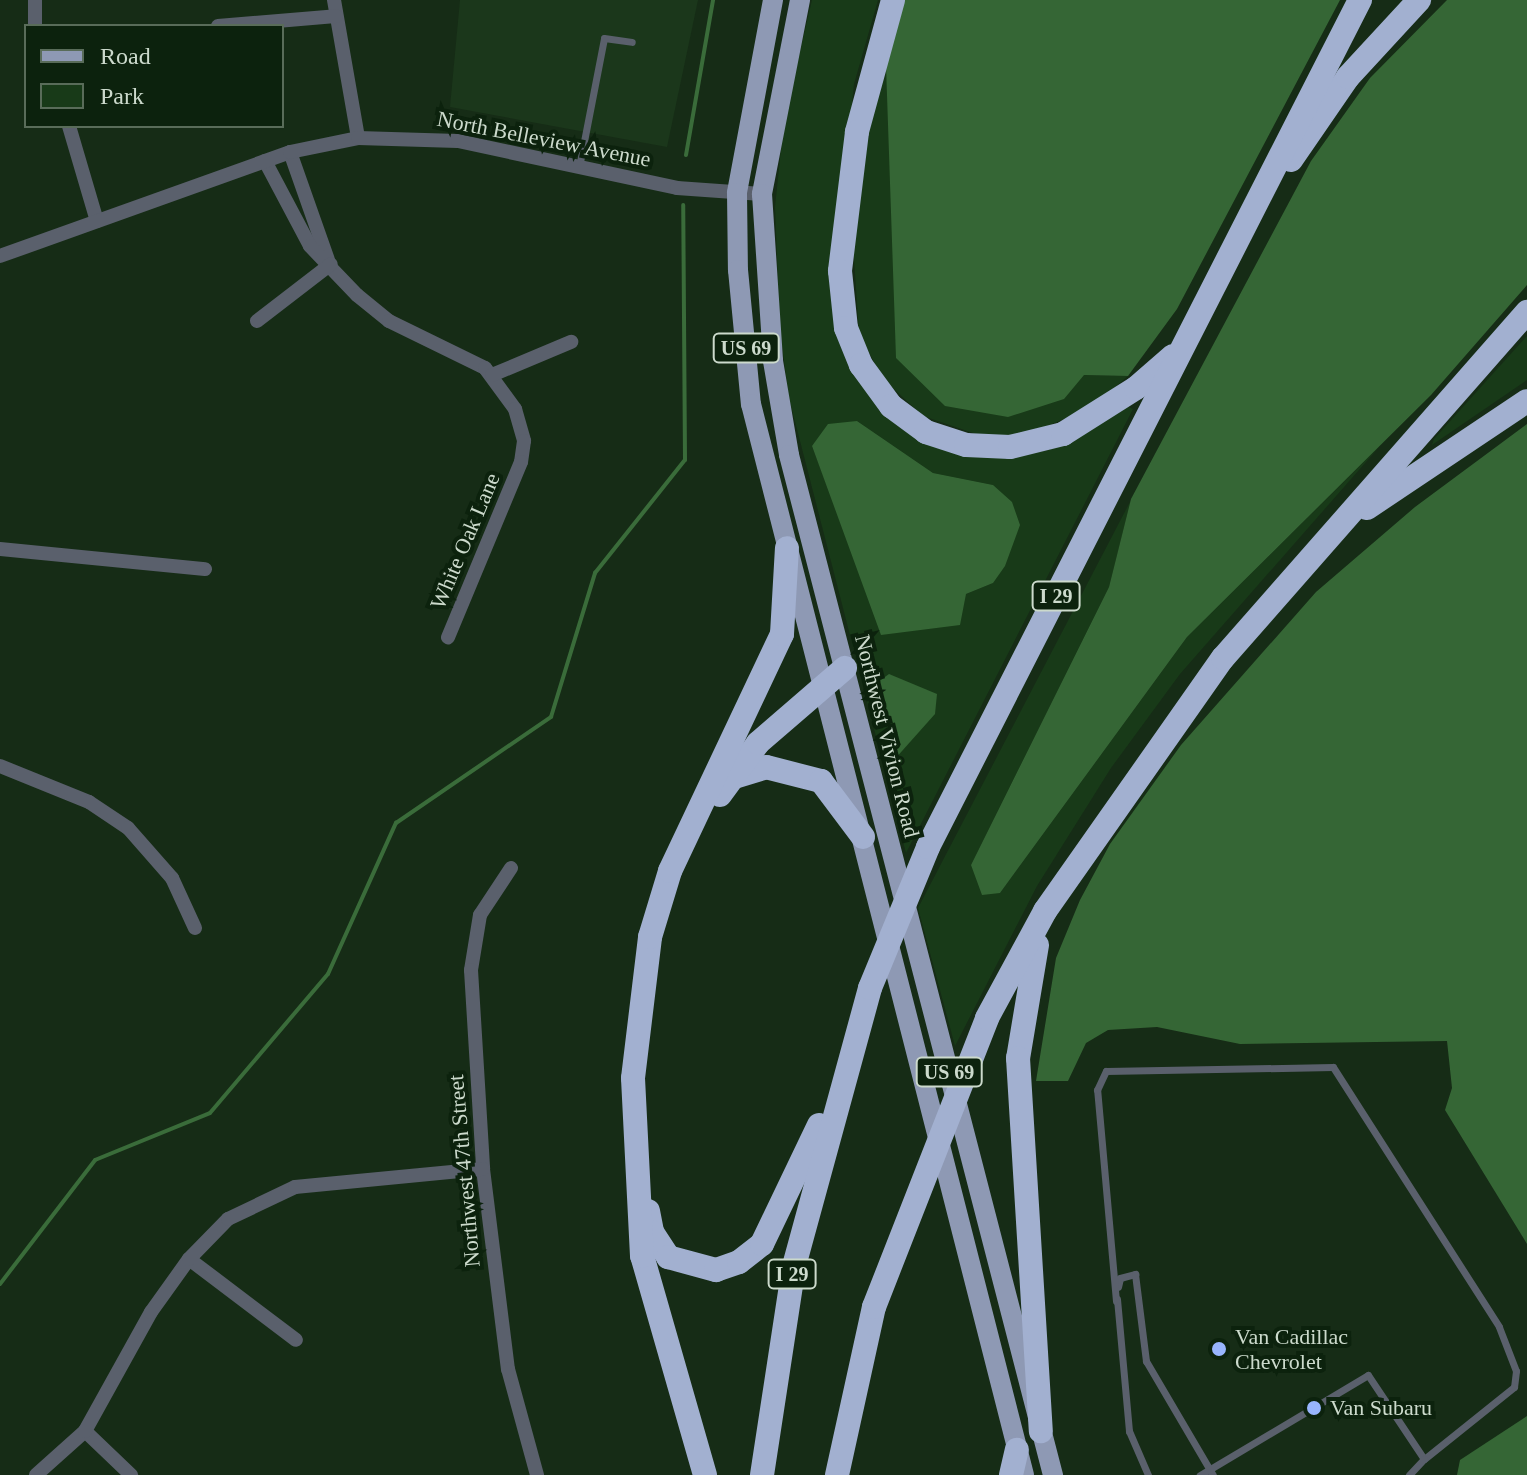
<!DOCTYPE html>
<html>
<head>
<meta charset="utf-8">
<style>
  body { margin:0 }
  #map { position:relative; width:1527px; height:1475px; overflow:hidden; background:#162c16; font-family:Georgia,serif }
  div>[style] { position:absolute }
  .built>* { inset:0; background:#1b371b }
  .green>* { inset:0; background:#183a18 }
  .forest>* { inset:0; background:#356635 }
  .stream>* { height:4px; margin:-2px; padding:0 2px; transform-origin:2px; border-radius:2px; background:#3a6c3a }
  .service>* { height:7px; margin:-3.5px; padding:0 3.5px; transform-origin:3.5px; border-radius:3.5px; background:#5a606c }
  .minor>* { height:14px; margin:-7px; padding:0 7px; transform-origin:7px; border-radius:7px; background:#5a606c }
  .primary>* { height:20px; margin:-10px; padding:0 10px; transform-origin:10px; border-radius:10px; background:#8e99b4 }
  .motorway>* { height:24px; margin:-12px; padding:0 12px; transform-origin:12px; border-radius:12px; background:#a2b0d0 }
  .dots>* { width:22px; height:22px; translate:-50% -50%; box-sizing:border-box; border:4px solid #0c220d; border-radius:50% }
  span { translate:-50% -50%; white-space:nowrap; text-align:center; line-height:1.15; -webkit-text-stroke:8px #0c220d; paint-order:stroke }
  .shield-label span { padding:2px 6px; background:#0c220d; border:2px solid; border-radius:6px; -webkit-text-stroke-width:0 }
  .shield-label { font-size:20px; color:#ccdacc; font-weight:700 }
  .street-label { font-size:22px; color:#ccdacc }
  .poi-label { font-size:22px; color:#ccdacc }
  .left { translate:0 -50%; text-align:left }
  .legend { position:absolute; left:24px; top:24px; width:260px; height:104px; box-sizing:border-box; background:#0c220d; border:2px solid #596c59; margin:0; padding:10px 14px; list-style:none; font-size:24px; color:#ccdacc }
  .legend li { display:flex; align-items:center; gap:16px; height:40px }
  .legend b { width:40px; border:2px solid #596c59 }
</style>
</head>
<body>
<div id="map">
  <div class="built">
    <div style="clip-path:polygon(460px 0,698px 0,667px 147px,450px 107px)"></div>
  </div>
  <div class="green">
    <div style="clip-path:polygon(evenodd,812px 0,878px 0,854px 84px,833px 291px,879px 405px,998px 458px,1049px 450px,1126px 406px,1133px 409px,906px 853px,789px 398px,780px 331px,775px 207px,784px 120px,812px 0,857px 421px,933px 473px,993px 485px,993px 583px,966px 594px,863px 579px,812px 446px,857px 421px)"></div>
    <div style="clip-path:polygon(886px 66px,891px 139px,1084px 375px,1128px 376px,1092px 407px,1024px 436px,988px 438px,923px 416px,883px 379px,859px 334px,853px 243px,871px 119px)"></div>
    <div style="clip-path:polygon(1527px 336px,1527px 380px,1432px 445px,1434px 439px)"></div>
    <div style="clip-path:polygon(1380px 446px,1180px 674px,1111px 768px,1037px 886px,955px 1046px,918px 908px,1131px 500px,1109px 587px,971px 865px,1000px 893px,1187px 637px)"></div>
  </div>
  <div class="forest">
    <div style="clip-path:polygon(904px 0,1340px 0,1177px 309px,1128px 376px,1084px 375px,1064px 399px,1008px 417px,945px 406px,896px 358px,886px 66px)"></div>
    <div style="clip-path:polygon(1447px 0,1527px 0,1527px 285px,1431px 395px,1187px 637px,1000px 893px,982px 895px,971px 865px,1109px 587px,1131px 499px,1311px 161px,1370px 78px)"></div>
    <div style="clip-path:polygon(857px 421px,933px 473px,993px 485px,1012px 502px,1020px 525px,1005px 566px,993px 583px,966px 594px,960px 625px,881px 635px,812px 446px,828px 424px)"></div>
    <div style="clip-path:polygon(1527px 424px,1527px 1244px,1445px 1110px,1452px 1088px,1447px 1041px,1240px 1044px,1157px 1027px,1108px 1030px,1086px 1043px,1068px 1081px,1036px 1081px,1056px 958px,1080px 900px,1110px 844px,1181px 745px,1316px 592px,1415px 507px)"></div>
    <div style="clip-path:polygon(889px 674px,937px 694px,935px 714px,894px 760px,878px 682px)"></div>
    <div style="clip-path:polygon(1527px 1416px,1527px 1475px,1457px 1475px,1460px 1460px)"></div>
  </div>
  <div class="stream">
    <div style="left:686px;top:155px;width:157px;rotate:-80.1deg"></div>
    <div style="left:0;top:1284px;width:156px;rotate:-52.5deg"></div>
    <div style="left:95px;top:1160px;width:124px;rotate:-22.2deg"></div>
    <div style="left:210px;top:1113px;width:182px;rotate:-49.7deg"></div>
    <div style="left:328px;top:974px;width:166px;rotate:-65.8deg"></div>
    <div style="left:396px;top:823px;width:188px;rotate:-34.4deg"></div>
    <div style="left:551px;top:717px;width:151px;rotate:-73deg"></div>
    <div style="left:595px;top:573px;width:144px;rotate:-51.5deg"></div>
    <div style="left:685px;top:460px;width:255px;rotate:-90.4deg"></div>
  </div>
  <div class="service">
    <div style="left:579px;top:167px;width:131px;rotate:-79deg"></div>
    <div style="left:604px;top:38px;width:28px;rotate:8deg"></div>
    <div style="left:1118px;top:1287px;width:9px;rotate:-77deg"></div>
    <div style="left:1120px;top:1278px;width:16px;rotate:-15deg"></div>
    <div style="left:1135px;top:1274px;width:88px;rotate:82.8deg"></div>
    <div style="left:1146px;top:1361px;width:132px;rotate:59.6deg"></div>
    <div style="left:1117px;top:1299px;width:133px;rotate:84.8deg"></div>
    <div style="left:1129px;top:1431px;width:48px;rotate:66.6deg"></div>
    <div style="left:1116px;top:1301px;width:212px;rotate:-95.1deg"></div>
    <div style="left:1097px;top:1090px;width:21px;rotate:-65deg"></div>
    <div style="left:1106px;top:1071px;width:227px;rotate:-1deg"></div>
    <div style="left:1333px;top:1067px;width:308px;rotate:57.4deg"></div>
    <div style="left:1499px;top:1327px;width:47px;rotate:68.9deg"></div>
    <div style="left:1516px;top:1371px;width:16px;rotate:97deg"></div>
    <div style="left:1514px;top:1387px;width:115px;rotate:141.3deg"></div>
    <div style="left:1424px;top:1459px;width:101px;rotate:-123.7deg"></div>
    <div style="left:1368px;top:1375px;width:196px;rotate:149.2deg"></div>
    <div style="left:1409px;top:1475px;width:22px;rotate:-47deg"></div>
  </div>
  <div class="minor">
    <div style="left:35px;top:0;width:26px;rotate:90deg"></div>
    <div style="left:334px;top:0;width:140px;rotate:80.1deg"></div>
    <div style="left:218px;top:26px;width:118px;rotate:-4.8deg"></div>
    <div style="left:69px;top:126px;width:99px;rotate:73.6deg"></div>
    <div style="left:290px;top:152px;width:114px;rotate:70.6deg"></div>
    <div style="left:265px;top:161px;width:96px;rotate:62.1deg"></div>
    <div style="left:310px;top:246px;width:68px;rotate:46.2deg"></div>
    <div style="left:357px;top:295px;width:41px;rotate:39.1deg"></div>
    <div style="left:389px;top:321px;width:107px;rotate:26.1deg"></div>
    <div style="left:485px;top:368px;width:51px;rotate:53.8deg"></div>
    <div style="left:515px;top:409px;width:33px;rotate:74deg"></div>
    <div style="left:524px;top:441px;width:21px;rotate:98deg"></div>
    <div style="left:521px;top:462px;width:190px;rotate:112.6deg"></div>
    <div style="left:0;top:256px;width:308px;rotate:-19.7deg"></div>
    <div style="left:290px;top:152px;width:69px;rotate:-11.6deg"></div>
    <div style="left:358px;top:138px;width:100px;rotate:1.7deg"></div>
    <div style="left:458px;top:141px;width:224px;rotate:12.1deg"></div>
    <div style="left:677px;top:188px;width:85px;rotate:4deg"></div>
    <div style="left:257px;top:321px;width:93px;rotate:-37.6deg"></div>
    <div style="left:492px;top:375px;width:86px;rotate:-22.7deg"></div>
    <div style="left:0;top:549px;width:206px;rotate:5.6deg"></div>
    <div style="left:0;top:766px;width:96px;rotate:22deg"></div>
    <div style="left:89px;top:802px;width:47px;rotate:33.7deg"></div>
    <div style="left:128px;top:828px;width:67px;rotate:48.7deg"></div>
    <div style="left:172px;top:878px;width:55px;rotate:65.3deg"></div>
    <div style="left:511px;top:868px;width:56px;rotate:123.4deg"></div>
    <div style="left:480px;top:915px;width:56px;rotate:99.3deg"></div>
    <div style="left:471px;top:970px;width:199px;rotate:86.5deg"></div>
    <div style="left:483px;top:1169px;width:202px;rotate:82.9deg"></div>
    <div style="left:508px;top:1369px;width:110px;rotate:74.7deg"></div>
    <div style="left:189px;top:1259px;width:134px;rotate:37.1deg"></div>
    <div style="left:85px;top:1431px;width:64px;rotate:43.7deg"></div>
    <div style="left:36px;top:1475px;width:66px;rotate:-41.9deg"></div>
    <div style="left:85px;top:1431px;width:136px;rotate:-61deg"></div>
    <div style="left:151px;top:1312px;width:65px;rotate:-54.4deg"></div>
    <div style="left:189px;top:1259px;width:56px;rotate:-45.7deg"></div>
    <div style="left:228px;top:1219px;width:74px;rotate:-25.5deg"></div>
    <div style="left:295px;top:1187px;width:189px;rotate:-5.5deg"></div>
  </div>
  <div class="primary">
    <div style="left:773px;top:0;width:196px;rotate:100.6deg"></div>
    <div style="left:737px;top:193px;width:77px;rotate:89.3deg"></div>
    <div style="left:738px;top:270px;width:135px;rotate:84.5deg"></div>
    <div style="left:751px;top:404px;width:1105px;rotate:75.7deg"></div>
    <div style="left:800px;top:0;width:198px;rotate:101.1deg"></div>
    <div style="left:762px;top:194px;width:167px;rotate:86.2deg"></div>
    <div style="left:773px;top:361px;width:95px;rotate:80.3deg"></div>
    <div style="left:789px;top:455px;width:1054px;rotate:75.49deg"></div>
  </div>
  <div class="motorway">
    <div style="left:893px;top:0;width:137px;rotate:105.3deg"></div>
    <div style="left:857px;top:132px;width:140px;rotate:97deg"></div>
    <div style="left:840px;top:271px;width:57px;rotate:84deg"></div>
    <div style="left:846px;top:328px;width:40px;rotate:68deg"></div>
    <div style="left:861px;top:365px;width:51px;rotate:53.8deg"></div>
    <div style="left:891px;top:406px;width:44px;rotate:36.6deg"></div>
    <div style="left:926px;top:432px;width:42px;rotate:18deg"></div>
    <div style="left:966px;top:445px;width:44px;rotate:2.6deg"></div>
    <div style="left:1010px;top:447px;width:55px;rotate:-13.8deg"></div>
    <div style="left:1063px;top:434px;width:86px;rotate:-32.2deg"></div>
    <div style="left:1136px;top:388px;width:49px;rotate:-40.9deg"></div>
    <div style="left:1291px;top:160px;width:101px;rotate:-55.5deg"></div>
    <div style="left:1348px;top:77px;width:105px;rotate:-47.3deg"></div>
    <div style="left:1367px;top:508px;width:192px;rotate:-33.8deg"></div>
    <div style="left:731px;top:778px;width:37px;rotate:-17deg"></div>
    <div style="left:766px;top:767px;width:57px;rotate:14.3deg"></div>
    <div style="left:821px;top:781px;width:70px;rotate:53.1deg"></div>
    <div style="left:720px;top:795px;width:64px;rotate:-53.8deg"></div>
    <div style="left:758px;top:743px;width:115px;rotate:-40.8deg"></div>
    <div style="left:1037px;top:945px;width:115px;rotate:99.5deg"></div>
    <div style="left:1018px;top:1058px;width:374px;rotate:86.5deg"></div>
    <div style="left:648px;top:1211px;width:21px;rotate:79deg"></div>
    <div style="left:652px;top:1232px;width:30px;rotate:57deg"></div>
    <div style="left:668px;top:1257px;width:50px;rotate:15.2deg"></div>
    <div style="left:716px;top:1270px;width:24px;rotate:-19deg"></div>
    <div style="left:739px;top:1262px;width:29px;rotate:-38deg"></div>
    <div style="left:762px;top:1244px;width:132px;rotate:-64.4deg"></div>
    <div style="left:705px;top:1475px;width:228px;rotate:-106deg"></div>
    <div style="left:642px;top:1256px;width:178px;rotate:-92.9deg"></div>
    <div style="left:633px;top:1078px;width:142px;rotate:-83.1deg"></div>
    <div style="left:650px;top:937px;width:69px;rotate:-73.1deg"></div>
    <div style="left:670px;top:871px;width:262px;rotate:-64.7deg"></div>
    <div style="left:782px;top:634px;width:86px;rotate:-86.7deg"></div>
    <div style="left:762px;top:1475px;width:211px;rotate:-81.3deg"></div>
    <div style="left:794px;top:1266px;width:288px;rotate:-74.7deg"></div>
    <div style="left:870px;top:988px;width:152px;rotate:-67.6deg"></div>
    <div style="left:928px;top:847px;width:951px;rotate:-62.98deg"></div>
    <div style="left:837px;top:1475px;width:172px;rotate:-77.6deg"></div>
    <div style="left:874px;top:1307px;width:310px;rotate:-68.6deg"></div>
    <div style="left:987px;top:1018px;width:122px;rotate:-61.5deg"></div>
    <div style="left:1045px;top:911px;width:309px;rotate:-54.9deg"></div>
    <div style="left:1223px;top:658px;width:461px;rotate:-48.7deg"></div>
    <div style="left:1011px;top:1475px;width:26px;rotate:-77deg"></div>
  </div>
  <div class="dots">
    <div style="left:1219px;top:1349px;background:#98b5fd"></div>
    <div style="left:1314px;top:1408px;background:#98b5fd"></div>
  </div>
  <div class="shield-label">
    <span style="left:746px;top:348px">US 69</span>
    <span style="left:1056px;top:596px">I 29</span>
    <span style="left:949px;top:1072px">US 69</span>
    <span style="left:792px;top:1274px">I 29</span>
  </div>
  <div class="street-label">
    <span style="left:544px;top:139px;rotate:11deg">North Belleview Avenue</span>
    <span style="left:465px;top:541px;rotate:-67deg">White Oak Lane</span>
    <span style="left:887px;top:736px;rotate:76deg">Northwest Vivion Road</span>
    <span style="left:464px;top:1171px;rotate:-95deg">Northwest 47th Street</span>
  </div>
  <div class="poi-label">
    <span class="left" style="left:1235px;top:1349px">Van Cadillac<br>Chevrolet</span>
    <span class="left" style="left:1330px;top:1408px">Van Subaru</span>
  </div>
  <ul class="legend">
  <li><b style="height:10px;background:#8e99b4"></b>Road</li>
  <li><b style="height:22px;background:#183a18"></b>Park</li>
  </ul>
</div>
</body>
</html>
